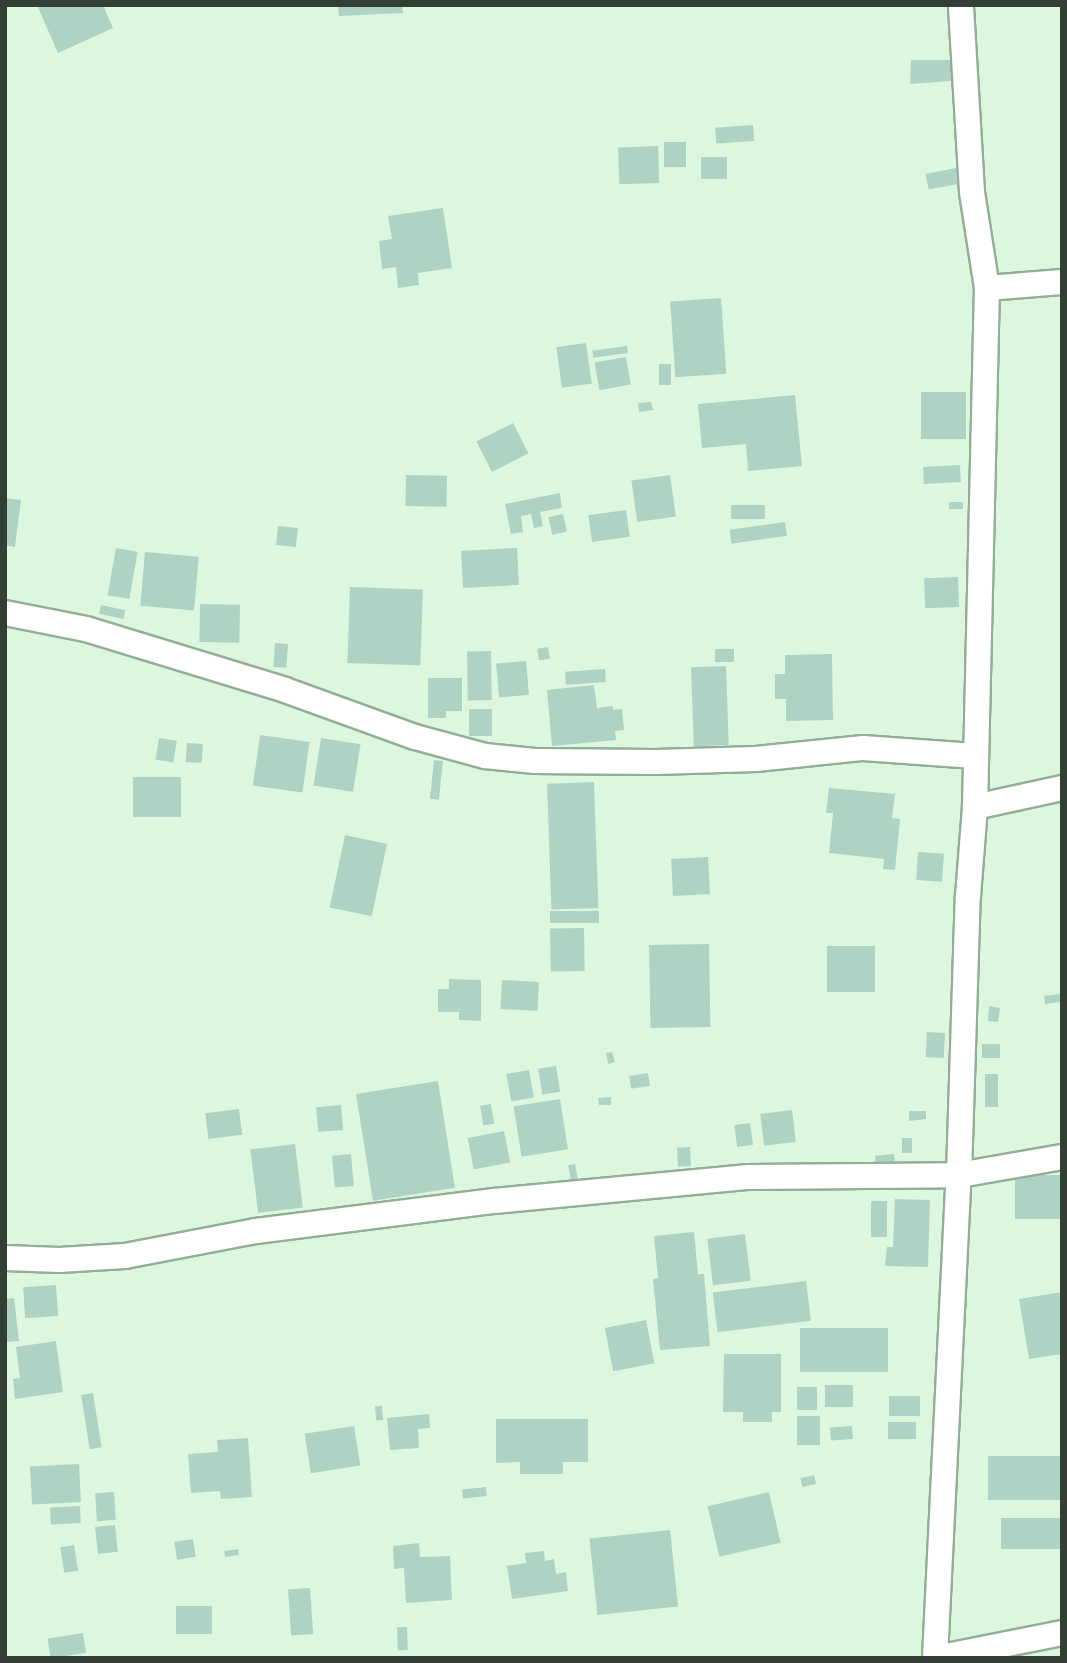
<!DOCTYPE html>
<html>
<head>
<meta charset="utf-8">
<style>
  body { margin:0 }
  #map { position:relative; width:1067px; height:1663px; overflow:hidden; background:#dcf7de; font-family:Barlow,sans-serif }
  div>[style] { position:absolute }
  .building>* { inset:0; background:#aed3c5; transform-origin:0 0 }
  .roads { filter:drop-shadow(2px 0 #93ad96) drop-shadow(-2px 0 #93ad96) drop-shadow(0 2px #93ad96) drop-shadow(0 -2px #93ad96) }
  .street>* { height:24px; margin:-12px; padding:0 12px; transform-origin:12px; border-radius:12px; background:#fff }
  span { translate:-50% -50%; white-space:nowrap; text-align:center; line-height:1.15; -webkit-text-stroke:7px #f8fef9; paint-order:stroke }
  .frame { position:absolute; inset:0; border:7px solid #333e35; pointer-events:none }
</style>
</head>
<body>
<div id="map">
  <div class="building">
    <div style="clip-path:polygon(37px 5px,103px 5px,113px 28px,58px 53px)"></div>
    <div style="clip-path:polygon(338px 5px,402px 5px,403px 13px,339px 16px)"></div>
    <div style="clip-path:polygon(911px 60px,951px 60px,951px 81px,910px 84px)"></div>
    <div style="left:753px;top:125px;width:16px;height:38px;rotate:86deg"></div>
    <div style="left:664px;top:142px;width:22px;height:25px"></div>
    <div style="left:658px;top:146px;width:37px;height:40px;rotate:88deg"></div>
    <div style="left:701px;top:157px;width:26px;height:22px"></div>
    <div style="left:956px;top:168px;width:16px;height:31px;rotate:79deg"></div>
    <div style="clip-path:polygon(443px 208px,452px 268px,418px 273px,419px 285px,398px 288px,396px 267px,382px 269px,379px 241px,392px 239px,388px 216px)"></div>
    <div style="left:721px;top:298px;width:76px;height:51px;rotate:86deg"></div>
    <div style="left:586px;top:343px;width:41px;height:30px;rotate:82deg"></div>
    <div style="left:627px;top:346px;width:7px;height:35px;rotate:82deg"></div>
    <div style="left:626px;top:357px;width:28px;height:32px;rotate:80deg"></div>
    <div style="left:659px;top:364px;width:12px;height:21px"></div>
    <div style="left:966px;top:392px;width:47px;height:45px;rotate:90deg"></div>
    <div style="clip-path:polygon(795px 395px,802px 466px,748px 471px,746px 444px,702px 448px,698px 404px)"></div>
    <div style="clip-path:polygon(651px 402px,653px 410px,639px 412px,638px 403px)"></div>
    <div style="left:513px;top:423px;width:34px;height:41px;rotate:63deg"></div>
    <div style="left:960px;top:465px;width:17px;height:37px;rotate:87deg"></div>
    <div style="left:406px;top:475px;width:41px;height:31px;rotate:1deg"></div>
    <div style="left:670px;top:475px;width:42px;height:39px;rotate:82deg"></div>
    <div style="clip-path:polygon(560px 493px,562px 508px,540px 512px,543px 526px,534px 528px,531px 514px,521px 516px,523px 532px,511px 534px,505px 504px)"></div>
    <div style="clip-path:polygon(5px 498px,21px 500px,15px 547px,5px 545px)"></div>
    <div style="left:949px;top:502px;width:14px;height:7px"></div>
    <div style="left:765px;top:505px;width:14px;height:34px;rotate:90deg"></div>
    <div style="left:626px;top:510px;width:27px;height:38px;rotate:82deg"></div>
    <div style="left:563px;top:514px;width:18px;height:15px;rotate:77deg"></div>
    <div style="left:785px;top:522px;width:14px;height:56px;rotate:82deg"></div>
    <div style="left:278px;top:526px;width:20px;height:19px;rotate:6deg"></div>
    <div style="left:116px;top:548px;width:22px;height:48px;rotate:10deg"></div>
    <div style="left:517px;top:548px;width:37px;height:56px;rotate:87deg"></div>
    <div style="left:145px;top:552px;width:54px;height:54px;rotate:5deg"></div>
    <div style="left:958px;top:577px;width:30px;height:34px;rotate:88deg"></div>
    <div style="left:350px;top:587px;width:73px;height:76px;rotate:2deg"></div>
    <div style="left:200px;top:604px;width:40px;height:38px;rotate:1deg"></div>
    <div style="left:101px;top:605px;width:25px;height:9px;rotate:12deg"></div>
    <div style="left:275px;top:643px;width:13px;height:24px;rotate:4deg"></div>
    <div style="left:548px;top:647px;width:12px;height:11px;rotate:81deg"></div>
    <div style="left:715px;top:649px;width:19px;height:13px"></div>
    <div style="left:491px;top:651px;width:49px;height:24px;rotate:89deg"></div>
    <div style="clip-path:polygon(832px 654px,833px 720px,786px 721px,786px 699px,775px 699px,775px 674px,785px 674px,785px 655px)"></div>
    <div style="left:526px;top:661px;width:34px;height:30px;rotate:85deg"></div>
    <div style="left:726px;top:666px;width:79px;height:35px;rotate:88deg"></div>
    <div style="left:605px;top:669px;width:13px;height:40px;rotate:86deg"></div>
    <div style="clip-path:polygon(428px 678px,462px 678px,462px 711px,446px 711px,446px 718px,428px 718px)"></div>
    <div style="clip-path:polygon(594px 685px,597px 708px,613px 706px,613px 710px,622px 709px,624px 730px,615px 731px,616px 740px,552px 746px,547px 690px)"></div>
    <div style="left:469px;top:709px;width:23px;height:27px"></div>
    <div style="left:260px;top:735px;width:50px;height:51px;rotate:8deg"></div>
    <div style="left:159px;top:738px;width:18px;height:22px;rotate:9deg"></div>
    <div style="left:321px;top:738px;width:40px;height:48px;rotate:9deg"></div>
    <div style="left:187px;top:743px;width:16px;height:19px;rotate:4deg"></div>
    <div style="left:434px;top:760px;width:9px;height:39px;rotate:6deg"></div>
    <div style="left:133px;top:777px;width:48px;height:40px"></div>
    <div style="left:594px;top:782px;width:126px;height:47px;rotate:88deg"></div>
    <div style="clip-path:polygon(829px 788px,895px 794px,892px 818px,900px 819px,895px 870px,883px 869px,884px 859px,829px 853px,833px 813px,826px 813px)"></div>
    <div style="left:345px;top:835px;width:43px;height:74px;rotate:12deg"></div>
    <div style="left:918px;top:852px;width:26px;height:28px;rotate:4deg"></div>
    <div style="left:708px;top:857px;width:37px;height:37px;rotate:87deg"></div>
    <div style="left:599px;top:911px;width:12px;height:49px;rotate:90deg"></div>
    <div style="left:584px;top:928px;width:43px;height:34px;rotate:89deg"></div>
    <div style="left:709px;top:944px;width:83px;height:60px;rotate:89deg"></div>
    <div style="left:827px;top:946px;width:48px;height:46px"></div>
    <div style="clip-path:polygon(449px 979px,481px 980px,481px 1021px,459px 1020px,459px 1012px,438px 1012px,438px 989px,449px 989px)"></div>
    <div style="left:502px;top:980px;width:37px;height:29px;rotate:3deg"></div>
    <div style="left:1060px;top:994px;width:8px;height:16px;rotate:83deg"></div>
    <div style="clip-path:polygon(989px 1006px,1000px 1008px,998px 1022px,988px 1021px)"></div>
    <div style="left:927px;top:1032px;width:18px;height:25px;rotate:3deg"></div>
    <div style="left:982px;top:1044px;width:18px;height:14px"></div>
    <div style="clip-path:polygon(612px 1052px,615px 1062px,608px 1064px,606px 1053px)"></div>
    <div style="left:556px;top:1066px;width:26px;height:18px;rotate:81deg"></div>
    <div style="left:529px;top:1070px;width:28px;height:23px;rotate:80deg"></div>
    <div style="left:648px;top:1073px;width:13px;height:19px;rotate:81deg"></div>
    <div style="left:985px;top:1074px;width:13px;height:33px"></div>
    <div style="left:438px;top:1081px;width:108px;height:83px;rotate:81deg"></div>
    <div style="clip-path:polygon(611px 1097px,611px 1105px,599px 1105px,598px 1098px)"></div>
    <div style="left:560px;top:1099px;width:51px;height:47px;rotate:81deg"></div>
    <div style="left:491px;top:1104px;width:20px;height:11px;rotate:81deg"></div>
    <div style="left:341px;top:1105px;width:25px;height:25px;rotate:85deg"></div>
    <div style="left:239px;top:1109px;width:26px;height:34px;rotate:83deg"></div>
    <div style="left:792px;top:1110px;width:32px;height:32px;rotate:83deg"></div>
    <div style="clip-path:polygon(909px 1111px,926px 1111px,926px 1119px,909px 1121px)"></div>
    <div style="left:750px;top:1123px;width:22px;height:16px;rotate:82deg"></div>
    <div style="left:504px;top:1131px;width:32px;height:37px;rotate:79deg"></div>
    <div style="left:902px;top:1138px;width:10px;height:15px"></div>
    <div style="left:295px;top:1144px;width:64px;height:45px;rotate:83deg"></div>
    <div style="left:690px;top:1147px;width:19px;height:13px;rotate:87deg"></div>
    <div style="left:351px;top:1154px;width:32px;height:19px;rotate:85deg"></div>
    <div style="left:894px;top:1154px;width:11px;height:19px;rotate:85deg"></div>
    <div style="left:575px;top:1164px;width:15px;height:7px;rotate:79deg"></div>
    <div style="left:1062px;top:1175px;width:44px;height:47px;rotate:90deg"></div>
    <div style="clip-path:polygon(895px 1199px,930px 1200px,928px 1267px,885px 1266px,887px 1247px,893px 1247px)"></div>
    <div style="left:871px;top:1201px;width:16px;height:36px"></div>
    <div style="clip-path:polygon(694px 1232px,698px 1274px,704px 1274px,710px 1346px,660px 1350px,653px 1279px,658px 1278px,654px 1236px)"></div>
    <div style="left:745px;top:1234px;width:47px;height:38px;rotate:83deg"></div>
    <div style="left:806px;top:1281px;width:40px;height:94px;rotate:83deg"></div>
    <div style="left:56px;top:1285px;width:31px;height:33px;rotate:86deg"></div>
    <div style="clip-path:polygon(1062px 1292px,1062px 1354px,1029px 1359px,1019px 1299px)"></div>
    <div style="clip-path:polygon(14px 1298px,19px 1341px,5px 1342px,5px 1299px)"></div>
    <div style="left:646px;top:1320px;width:44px;height:42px;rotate:79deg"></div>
    <div style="left:888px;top:1328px;width:44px;height:88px;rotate:90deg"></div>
    <div style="clip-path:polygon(56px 1341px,63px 1392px,15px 1399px,13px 1379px,20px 1378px,16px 1347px)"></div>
    <div style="clip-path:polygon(724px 1354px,781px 1354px,781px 1412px,772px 1412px,772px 1422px,743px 1422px,743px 1412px,723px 1412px)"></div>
    <div style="left:825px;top:1385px;width:28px;height:22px"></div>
    <div style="left:797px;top:1387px;width:20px;height:23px"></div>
    <div style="left:93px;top:1393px;width:55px;height:12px;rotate:81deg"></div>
    <div style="left:889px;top:1396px;width:31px;height:20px"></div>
    <div style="left:382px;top:1406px;width:14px;height:7px;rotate:86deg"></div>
    <div style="clip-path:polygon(429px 1414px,430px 1428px,418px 1429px,419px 1448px,390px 1450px,387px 1418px)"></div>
    <div style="left:797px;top:1416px;width:23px;height:29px"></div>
    <div style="clip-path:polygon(496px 1419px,588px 1419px,588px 1462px,563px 1462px,563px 1474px,520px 1474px,520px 1462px,496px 1463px)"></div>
    <div style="left:888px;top:1422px;width:28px;height:17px"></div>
    <div style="left:354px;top:1426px;width:40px;height:50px;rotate:81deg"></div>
    <div style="left:852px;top:1426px;width:13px;height:22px;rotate:86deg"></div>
    <div style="clip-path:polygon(248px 1438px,252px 1497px,221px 1499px,220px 1491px,191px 1493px,188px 1454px,218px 1452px,217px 1440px)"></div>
    <div style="left:1062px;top:1456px;width:44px;height:74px;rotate:90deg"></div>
    <div style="left:79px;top:1464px;width:38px;height:49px;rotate:87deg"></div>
    <div style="left:814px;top:1475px;width:9px;height:14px;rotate:77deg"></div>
    <div style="left:486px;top:1487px;width:9px;height:24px;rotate:84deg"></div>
    <div style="left:114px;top:1492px;width:28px;height:19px;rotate:86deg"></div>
    <div style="left:769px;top:1492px;width:52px;height:63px;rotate:77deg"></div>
    <div style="left:80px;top:1506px;width:17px;height:30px;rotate:87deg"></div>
    <div style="left:1062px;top:1518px;width:31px;height:61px;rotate:90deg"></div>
    <div style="left:115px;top:1525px;width:27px;height:20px;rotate:84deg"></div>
    <div style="left:670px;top:1530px;width:77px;height:81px;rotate:84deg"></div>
    <div style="left:193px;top:1539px;width:18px;height:19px;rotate:81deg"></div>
    <div style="clip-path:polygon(419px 1543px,420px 1557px,450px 1556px,452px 1600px,406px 1603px,404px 1568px,394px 1569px,393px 1546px)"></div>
    <div style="left:74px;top:1545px;width:26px;height:14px;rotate:81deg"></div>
    <div style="left:238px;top:1549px;width:6px;height:14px;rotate:81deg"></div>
    <div style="clip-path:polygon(544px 1551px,545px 1561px,554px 1559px,556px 1574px,566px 1572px,568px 1591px,512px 1599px,507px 1566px,526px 1563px,525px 1553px)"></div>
    <div style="left:310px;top:1588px;width:46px;height:22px;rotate:86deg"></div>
    <div style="left:176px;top:1606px;width:36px;height:28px"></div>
    <div style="left:407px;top:1627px;width:23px;height:10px;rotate:88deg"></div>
    <div style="left:83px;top:1633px;width:20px;height:36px;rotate:81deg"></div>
  </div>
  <div class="roads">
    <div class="street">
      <div style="left:987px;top:288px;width:75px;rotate:-4.6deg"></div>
      <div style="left:5px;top:613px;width:83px;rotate:11.2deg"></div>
      <div style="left:86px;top:629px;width:208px;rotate:17deg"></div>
      <div style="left:285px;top:690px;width:138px;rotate:19.9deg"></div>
      <div style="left:415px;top:737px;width:73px;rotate:15.2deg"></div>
      <div style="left:485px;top:756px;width:50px;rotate:5.7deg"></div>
      <div style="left:535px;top:761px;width:121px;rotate:0.5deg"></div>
      <div style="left:656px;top:762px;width:100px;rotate:-1.7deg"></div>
      <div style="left:756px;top:759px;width:108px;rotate:-5.9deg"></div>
      <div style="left:863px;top:748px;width:112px;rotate:4.1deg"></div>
      <div style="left:975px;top:807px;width:89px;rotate:-12.3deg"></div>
      <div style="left:5px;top:1258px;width:54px;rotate:2.1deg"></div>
      <div style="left:59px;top:1260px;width:66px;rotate:-3.5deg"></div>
      <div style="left:125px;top:1256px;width:133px;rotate:-10.8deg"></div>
      <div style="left:256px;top:1231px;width:240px;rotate:-7.2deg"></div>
      <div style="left:494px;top:1201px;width:256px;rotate:-5.4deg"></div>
      <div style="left:749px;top:1177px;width:210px;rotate:-0.5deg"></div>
      <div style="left:959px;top:1175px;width:105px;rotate:-9.9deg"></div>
      <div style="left:935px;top:1658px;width:484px;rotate:-87.2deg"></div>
      <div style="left:959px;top:1175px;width:279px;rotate:-88.2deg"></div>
      <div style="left:968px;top:896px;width:89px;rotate:-85.5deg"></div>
      <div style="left:975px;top:807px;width:519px;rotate:-88.68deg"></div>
      <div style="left:987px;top:288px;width:97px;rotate:-98.9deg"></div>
      <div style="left:972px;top:192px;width:187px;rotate:-93.4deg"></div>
      <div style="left:937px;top:1658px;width:127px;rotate:-11.3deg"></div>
    </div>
  </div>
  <div class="frame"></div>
</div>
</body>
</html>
